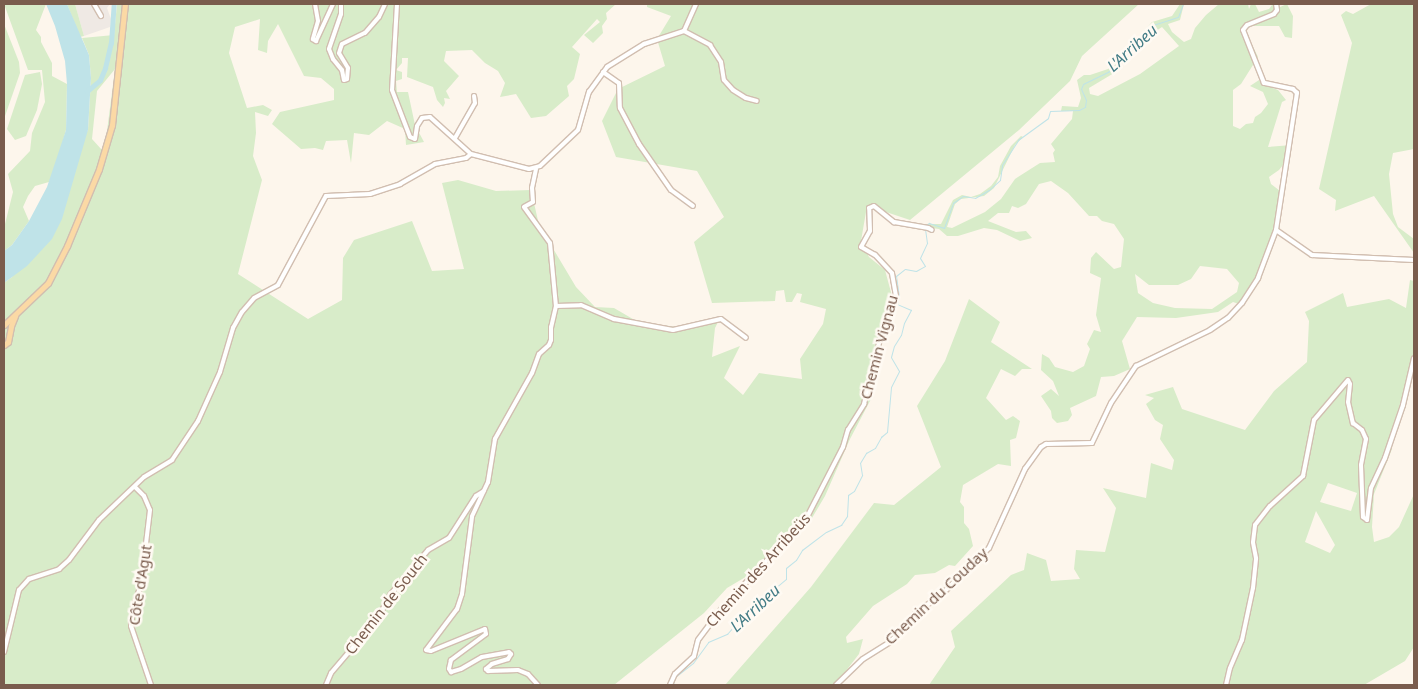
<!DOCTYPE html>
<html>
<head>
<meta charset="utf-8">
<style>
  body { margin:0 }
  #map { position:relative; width:1418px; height:689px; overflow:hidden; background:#fdf6ec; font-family:"Noto Sans",sans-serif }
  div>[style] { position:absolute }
  .industrial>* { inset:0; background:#efe9e4 }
  .green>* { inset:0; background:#d8ecc9 }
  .water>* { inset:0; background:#bfe3e8 }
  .stream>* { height:1px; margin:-0.5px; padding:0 0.5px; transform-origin:0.5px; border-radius:0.5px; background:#bfe3e8 }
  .river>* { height:5px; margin:-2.5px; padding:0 2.5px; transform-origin:2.5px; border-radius:2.5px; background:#bfe3e8 }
  .roads { filter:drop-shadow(1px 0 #d1beb0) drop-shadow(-1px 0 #d1beb0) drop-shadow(0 1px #d1beb0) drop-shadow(0 -1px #d1beb0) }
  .minor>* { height:4px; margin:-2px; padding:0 2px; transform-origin:2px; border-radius:2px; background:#fff }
  .major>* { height:5px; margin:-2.5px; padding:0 2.5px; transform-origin:2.5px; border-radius:2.5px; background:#fbd9a5 }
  span { translate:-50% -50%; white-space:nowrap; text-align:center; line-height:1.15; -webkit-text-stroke:5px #fffaf3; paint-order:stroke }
  .street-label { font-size:15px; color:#7a5c4d }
  .water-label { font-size:16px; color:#437c86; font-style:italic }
  .frame { position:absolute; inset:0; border:5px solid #7a5c4d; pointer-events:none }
</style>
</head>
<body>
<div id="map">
  <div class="industrial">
    <div style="clip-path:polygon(75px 4px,110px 4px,107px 8px,111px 19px,110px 27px,84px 36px)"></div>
  </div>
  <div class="green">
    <div style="clip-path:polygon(4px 4px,46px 4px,36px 30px,41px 37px,41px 42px,52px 63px,52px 76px,67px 84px,66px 130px,55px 169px,49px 182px,35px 186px,28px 196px,23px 207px,29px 221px,12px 245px,4px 251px,5px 224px,13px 192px,8px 174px,30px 151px,32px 133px,45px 102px,42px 70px,28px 70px)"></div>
    <div style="clip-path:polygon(67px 4px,75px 4px,84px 36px,80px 37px)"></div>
    <div style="clip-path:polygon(evenodd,117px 4px,122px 4px,119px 34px,127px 4px,616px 4px,606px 13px,607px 19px,602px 26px,603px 33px,593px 43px,584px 35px,600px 22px,597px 19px,572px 47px,580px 54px,574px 79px,567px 86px,569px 96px,546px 116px,531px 118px,516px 94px,500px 97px,505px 83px,498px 71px,485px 63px,472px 50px,446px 51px,444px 61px,459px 76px,446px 91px,450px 99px,444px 98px,445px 103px,443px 107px,437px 100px,433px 87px,407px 77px,408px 58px,402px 58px,402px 63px,396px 70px,402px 72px,402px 79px,396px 81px,397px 92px,408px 92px,415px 125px,424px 142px,406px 145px,405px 129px,387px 121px,369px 135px,354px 133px,351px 163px,347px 140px,326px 141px,323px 150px,315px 148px,301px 149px,272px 124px,280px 112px,334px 100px,334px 89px,321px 78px,304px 76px,278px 24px,268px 41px,267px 53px,258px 50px,260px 19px,235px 27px,229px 53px,247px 108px,263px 105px,272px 110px,268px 116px,255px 112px,256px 133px,253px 156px,262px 180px,238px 274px,308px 319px,342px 300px,343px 258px,354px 240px,412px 221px,432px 271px,464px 269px,442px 183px,458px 180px,496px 191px,531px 190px,539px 225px,576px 287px,595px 307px,614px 308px,638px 322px,677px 327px,716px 318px,718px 322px,715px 328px,712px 357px,740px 346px,724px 378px,743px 395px,759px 373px,802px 379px,800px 359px,823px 324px,826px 309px,800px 302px,802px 294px,797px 293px,792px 302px,786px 302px,784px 290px,776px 291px,775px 301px,712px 303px,694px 242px,724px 217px,697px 171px,616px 157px,602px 121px,618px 89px,665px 66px,657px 39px,671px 16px,647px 7px,647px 4px,1139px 4px,1082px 56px,1070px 81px,1019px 130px,910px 220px,874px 208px,866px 212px,861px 241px,869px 257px,885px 270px,892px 296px,891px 309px,874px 372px,871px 399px,850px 439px,825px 496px,809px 523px,754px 572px,727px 588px,704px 613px,614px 685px,4px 685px,4px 283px,12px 277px,88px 130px,91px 78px,89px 55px,82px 38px,114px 35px,117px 4px,115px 69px,107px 131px,102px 150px,92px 139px,97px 91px,115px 69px)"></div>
    <div style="clip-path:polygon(evenodd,1180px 4px,1184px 4px,1180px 20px,1168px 24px,1172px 32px,1184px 42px,1191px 39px,1195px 28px,1206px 15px,1219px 4px,1248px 4px,1249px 9px,1251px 4px,1255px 4px,1259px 12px,1269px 9px,1272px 5px,1280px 7px,1287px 4px,1293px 16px,1292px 38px,1285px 37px,1279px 26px,1243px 26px,1258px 57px,1241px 84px,1233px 90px,1233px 126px,1240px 129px,1246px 124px,1253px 123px,1255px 117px,1261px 113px,1268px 104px,1263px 92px,1250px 86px,1259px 80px,1262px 84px,1278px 90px,1286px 100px,1282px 102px,1268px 147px,1292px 145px,1290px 156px,1279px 170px,1269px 177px,1271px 184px,1284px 194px,1277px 234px,1242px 305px,1233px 302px,1218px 312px,1176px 318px,1137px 317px,1122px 341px,1130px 369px,1114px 376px,1101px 377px,1096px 396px,1070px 408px,1072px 415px,1068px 421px,1057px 423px,1052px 418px,1051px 411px,1041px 396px,1051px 389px,1059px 396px,1053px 381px,1041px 370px,1042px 354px,1049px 358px,1055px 367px,1073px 372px,1084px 366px,1090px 349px,1087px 344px,1094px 330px,1101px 332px,1096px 315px,1101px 278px,1090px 273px,1091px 258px,1096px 252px,1114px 269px,1121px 267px,1124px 239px,1114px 224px,1102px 221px,1097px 216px,1089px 216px,1068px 193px,1051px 181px,1039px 184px,1026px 204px,1018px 208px,1012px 206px,1009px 213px,998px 213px,988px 221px,1016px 232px,1026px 231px,1032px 238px,1020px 241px,997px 230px,984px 228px,958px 236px,947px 236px,939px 229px,917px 226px,917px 224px,941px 224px,953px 200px,962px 195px,971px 197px,980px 194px,991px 186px,998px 177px,1000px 166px,1011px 146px,1021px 136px,1023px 137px,1015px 145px,994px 188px,984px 196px,961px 199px,955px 204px,947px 227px,952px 228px,985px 212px,1001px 199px,1015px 179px,1040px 163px,1055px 162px,1053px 153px,1055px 150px,1051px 144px,1072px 119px,1073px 111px,1061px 111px,1062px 106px,1078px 107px,1081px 98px,1077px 80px,1084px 75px,1090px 75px,1108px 69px,1130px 48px,1134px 51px,1114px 73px,1089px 88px,1090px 94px,1098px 96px,1140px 74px,1179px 46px,1162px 27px,1150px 35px,1148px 41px,1141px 47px,1133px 44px,1152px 22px,1172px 16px,1180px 4px,1200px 266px,1227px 269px,1239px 283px,1237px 292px,1212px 309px,1175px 308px,1153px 303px,1138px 293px,1135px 274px,1149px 285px,1178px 285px,1191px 279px,1200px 266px)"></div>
    <div style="clip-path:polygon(1371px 4px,1414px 4px,1414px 149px,1393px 153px,1389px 174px,1393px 214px,1398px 227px,1414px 239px,1414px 253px,1374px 196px,1335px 211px,1336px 200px,1319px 189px,1352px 43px,1341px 15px,1346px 11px,1353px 14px)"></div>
    <div style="clip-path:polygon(4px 24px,19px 62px,20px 73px,4px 119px)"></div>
    <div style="clip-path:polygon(40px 72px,42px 84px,37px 110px,26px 136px,15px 140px,7px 129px,25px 75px)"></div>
    <div style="clip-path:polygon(evenodd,1410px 280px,1414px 281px,1414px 361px,1387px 444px,1392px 449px,1374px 494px,1372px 527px,1374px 542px,1389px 537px,1399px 527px,1414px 494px,1414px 647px,1405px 661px,1364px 685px,929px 685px,955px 647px,951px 631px,1011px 575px,1024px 570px,1027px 553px,1046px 560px,1051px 581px,1080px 579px,1074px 569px,1076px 550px,1105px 552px,1116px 508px,1103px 488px,1146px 498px,1151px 463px,1172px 470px,1174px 460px,1160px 439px,1163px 425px,1155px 420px,1146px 404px,1154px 398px,1145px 395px,1173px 387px,1182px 409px,1245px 430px,1274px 391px,1307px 362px,1309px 321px,1305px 312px,1343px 293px,1347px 307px,1389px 299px,1406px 308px,1410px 280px,1328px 483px,1357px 493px,1351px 511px,1320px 502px,1328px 483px,1410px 280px,1316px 511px,1335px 545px,1330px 553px,1305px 542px,1316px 511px)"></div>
    <div style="clip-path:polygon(969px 299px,1000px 322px,991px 342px,1032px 369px,1022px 369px,1015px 376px,1001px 369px,986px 398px,1006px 420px,1013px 416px,1020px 421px,1016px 438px,1010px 440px,1011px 466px,998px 464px,963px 485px,960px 502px,964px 507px,964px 523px,969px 529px,973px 546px,955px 566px,949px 565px,935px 573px,915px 575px,907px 584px,873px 606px,846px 637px,847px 643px,863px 639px,859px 654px,835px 685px,725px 685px,811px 587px,874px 503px,894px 505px,941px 467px,917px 406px,945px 361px)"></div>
  </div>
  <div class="water">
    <div style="clip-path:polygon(46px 4px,67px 4px,89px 55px,91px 78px,88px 130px,62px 219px,52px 239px,27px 266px,4px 283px,4px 251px,12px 245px,29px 221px,47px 187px,66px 130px,67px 84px,65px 61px,55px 26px)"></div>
  </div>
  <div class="stream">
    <div style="left:926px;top:225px;width:4px;rotate:-34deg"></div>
    <div style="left:929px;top:223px;width:16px;rotate:18deg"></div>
    <div style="left:944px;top:228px;width:27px;rotate:-70deg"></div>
    <div style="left:953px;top:203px;width:12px;rotate:-35deg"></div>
    <div style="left:963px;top:196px;width:12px;rotate:9deg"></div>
    <div style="left:975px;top:198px;width:16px;rotate:-30deg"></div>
    <div style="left:989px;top:190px;width:15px;rotate:-42deg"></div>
    <div style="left:1000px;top:180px;width:15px;rotate:-82deg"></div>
    <div style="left:1002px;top:165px;width:30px;rotate:-57deg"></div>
    <div style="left:1018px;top:140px;width:37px;rotate:-36deg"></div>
    <div style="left:1048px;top:118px;width:7px;rotate:-74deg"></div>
    <div style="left:1050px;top:111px;width:29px;rotate:-2deg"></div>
    <div style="left:1079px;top:110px;width:7px;rotate:-27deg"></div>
    <div style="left:1085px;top:107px;width:7px;rotate:-82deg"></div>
    <div style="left:1086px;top:100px;width:12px;rotate:-114deg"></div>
    <div style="left:1081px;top:89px;width:5px;rotate:-68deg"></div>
    <div style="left:1083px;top:84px;width:28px;rotate:-26deg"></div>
    <div style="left:1108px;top:72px;width:21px;rotate:-41deg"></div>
    <div style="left:1124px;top:58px;width:44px;rotate:-48.7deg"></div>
    <div style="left:1153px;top:25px;width:26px;rotate:-18deg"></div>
    <div style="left:1178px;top:17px;width:14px;rotate:-69deg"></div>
    <div style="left:675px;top:677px;width:23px;rotate:-38deg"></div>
    <div style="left:693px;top:663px;width:26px;rotate:-54deg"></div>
    <div style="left:708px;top:642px;width:21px;rotate:-23deg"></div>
    <div style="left:727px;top:634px;width:28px;rotate:-49deg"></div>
    <div style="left:745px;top:613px;width:53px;rotate:-39.7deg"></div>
    <div style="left:786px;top:579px;width:11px;rotate:-90deg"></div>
    <div style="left:786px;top:568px;width:13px;rotate:-39deg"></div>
    <div style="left:796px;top:560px;width:12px;rotate:-59deg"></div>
    <div style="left:802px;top:550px;width:30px;rotate:-37deg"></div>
    <div style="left:826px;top:532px;width:17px;rotate:-25deg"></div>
    <div style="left:841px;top:525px;width:11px;rotate:-56deg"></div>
    <div style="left:847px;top:516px;width:21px;rotate:-87deg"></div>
    <div style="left:848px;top:495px;width:7px;rotate:-34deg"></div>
    <div style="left:854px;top:491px;width:18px;rotate:-63deg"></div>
    <div style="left:862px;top:475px;width:12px;rotate:-99deg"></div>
    <div style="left:860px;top:463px;width:12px;rotate:-59deg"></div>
    <div style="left:866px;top:453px;width:10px;rotate:-29deg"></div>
    <div style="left:875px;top:448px;width:13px;rotate:-61deg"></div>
    <div style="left:881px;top:437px;width:8px;rotate:-40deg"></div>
    <div style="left:887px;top:432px;width:45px;rotate:-84.9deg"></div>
    <div style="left:891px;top:387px;width:18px;rotate:-63deg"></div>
    <div style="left:899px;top:371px;width:16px;rotate:-120deg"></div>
    <div style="left:891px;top:357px;width:11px;rotate:-75deg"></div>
    <div style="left:894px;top:346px;width:13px;rotate:-58deg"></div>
    <div style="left:901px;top:335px;width:12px;rotate:-76deg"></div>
    <div style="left:904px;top:323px;width:15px;rotate:-62deg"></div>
    <div style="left:911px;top:310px;width:15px;rotate:-157deg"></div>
    <div style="left:897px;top:304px;width:7px;rotate:-74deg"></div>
    <div style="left:899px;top:297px;width:21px;rotate:-98deg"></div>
    <div style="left:896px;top:276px;width:11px;rotate:-38deg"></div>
    <div style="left:905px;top:269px;width:11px;rotate:10deg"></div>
    <div style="left:916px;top:271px;width:10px;rotate:-29deg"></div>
    <div style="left:925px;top:266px;width:9px;rotate:-122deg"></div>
    <div style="left:920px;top:258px;width:17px;rotate:-65deg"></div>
    <div style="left:927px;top:243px;width:14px;rotate:-98deg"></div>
    <div style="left:673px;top:685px;width:5px;rotate:-79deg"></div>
  </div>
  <div class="river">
    <div style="left:87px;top:91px;width:17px;rotate:-40deg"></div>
    <div style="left:100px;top:80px;width:13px;rotate:-67deg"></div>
    <div style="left:105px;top:68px;width:26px;rotate:-77deg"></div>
    <div style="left:111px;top:43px;width:39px;rotate:-86deg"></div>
  </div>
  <div class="roads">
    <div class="minor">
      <div style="left:94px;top:4px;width:14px;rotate:60deg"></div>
      <div style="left:315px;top:4px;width:17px;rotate:80deg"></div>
      <div style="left:318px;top:21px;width:19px;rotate:106deg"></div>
      <div style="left:313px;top:39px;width:4px;rotate:34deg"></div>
      <div style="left:316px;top:41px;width:41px;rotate:-65.3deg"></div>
      <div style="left:341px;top:4px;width:10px;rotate:90deg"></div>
      <div style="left:341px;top:14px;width:37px;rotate:109deg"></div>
      <div style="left:329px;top:49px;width:11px;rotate:68deg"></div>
      <div style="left:333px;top:59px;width:14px;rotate:51deg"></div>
      <div style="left:342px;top:70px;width:10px;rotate:79deg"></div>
      <div style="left:344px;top:80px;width:3px;rotate:-18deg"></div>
      <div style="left:347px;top:79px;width:11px;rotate:-85deg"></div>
      <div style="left:348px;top:68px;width:17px;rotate:-121deg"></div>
      <div style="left:339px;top:53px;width:9px;rotate:-72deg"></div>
      <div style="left:342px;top:44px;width:25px;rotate:-26deg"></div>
      <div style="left:365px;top:33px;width:21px;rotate:-49deg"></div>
      <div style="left:379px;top:17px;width:14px;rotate:-65deg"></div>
      <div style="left:397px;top:4px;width:86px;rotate:93.3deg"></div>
      <div style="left:392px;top:90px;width:50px;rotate:69deg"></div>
      <div style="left:410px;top:137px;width:5px;rotate:22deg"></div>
      <div style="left:415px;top:139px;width:13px;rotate:-81deg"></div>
      <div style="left:417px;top:126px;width:9px;rotate:-58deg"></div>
      <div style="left:422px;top:118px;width:8px;rotate:-7deg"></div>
      <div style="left:430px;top:117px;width:55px;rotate:42.1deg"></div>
      <div style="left:471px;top:154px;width:60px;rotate:14.5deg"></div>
      <div style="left:529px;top:169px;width:11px;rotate:-15deg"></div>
      <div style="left:540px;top:166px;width:52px;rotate:-43.5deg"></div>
      <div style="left:578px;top:130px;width:40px;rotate:-74deg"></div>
      <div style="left:589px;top:92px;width:31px;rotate:-54deg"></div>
      <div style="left:607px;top:67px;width:44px;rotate:-31.9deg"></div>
      <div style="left:644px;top:44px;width:42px;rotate:-18deg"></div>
      <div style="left:684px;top:31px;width:30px;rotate:-66deg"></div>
      <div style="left:684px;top:31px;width:30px;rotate:28deg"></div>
      <div style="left:710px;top:45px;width:20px;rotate:57deg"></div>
      <div style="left:721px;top:62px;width:18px;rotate:81deg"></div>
      <div style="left:724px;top:80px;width:13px;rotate:48deg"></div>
      <div style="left:733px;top:90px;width:15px;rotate:32deg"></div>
      <div style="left:746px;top:98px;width:11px;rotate:15deg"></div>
      <div style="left:603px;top:72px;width:19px;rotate:35deg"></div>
      <div style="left:619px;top:83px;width:25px;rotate:88deg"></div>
      <div style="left:620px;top:108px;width:41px;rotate:62.2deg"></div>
      <div style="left:639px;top:144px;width:56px;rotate:55.2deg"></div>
      <div style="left:671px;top:190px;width:27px;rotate:36deg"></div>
      <div style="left:455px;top:138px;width:40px;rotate:-60.3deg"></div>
      <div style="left:475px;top:103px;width:7px;rotate:-98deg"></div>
      <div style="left:536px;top:169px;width:19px;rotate:102deg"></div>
      <div style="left:532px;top:188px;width:14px;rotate:86deg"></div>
      <div style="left:533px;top:202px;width:10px;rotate:151deg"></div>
      <div style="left:524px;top:207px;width:44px;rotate:54.2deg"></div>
      <div style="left:550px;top:243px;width:63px;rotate:84.6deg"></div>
      <div style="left:556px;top:306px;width:22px;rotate:103deg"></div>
      <div style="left:551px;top:327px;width:13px;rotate:90deg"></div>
      <div style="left:551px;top:340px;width:5px;rotate:112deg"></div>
      <div style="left:549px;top:345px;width:13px;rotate:138deg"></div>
      <div style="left:539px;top:354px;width:20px;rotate:110deg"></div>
      <div style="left:532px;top:373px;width:76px;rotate:119.3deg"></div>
      <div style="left:495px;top:439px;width:44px;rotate:99.2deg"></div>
      <div style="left:488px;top:482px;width:38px;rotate:115deg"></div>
      <div style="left:472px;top:517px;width:78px;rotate:97.4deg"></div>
      <div style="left:462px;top:594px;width:16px;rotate:108deg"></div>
      <div style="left:457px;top:609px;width:51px;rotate:127.1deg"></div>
      <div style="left:426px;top:650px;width:5px;rotate:11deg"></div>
      <div style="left:431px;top:651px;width:58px;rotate:-22.2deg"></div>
      <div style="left:485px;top:629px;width:5px;rotate:79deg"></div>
      <div style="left:486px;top:634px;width:44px;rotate:143.4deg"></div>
      <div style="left:451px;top:660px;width:9px;rotate:103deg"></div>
      <div style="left:449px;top:669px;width:4px;rotate:56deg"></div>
      <div style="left:451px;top:672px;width:10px;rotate:-17deg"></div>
      <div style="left:461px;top:669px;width:24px;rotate:-30deg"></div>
      <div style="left:482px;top:657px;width:27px;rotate:-10deg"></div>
      <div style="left:509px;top:652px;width:3px;rotate:45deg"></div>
      <div style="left:511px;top:654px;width:6px;rotate:121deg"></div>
      <div style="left:508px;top:659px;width:17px;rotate:163deg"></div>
      <div style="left:492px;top:664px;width:8px;rotate:140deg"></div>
      <div style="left:486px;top:669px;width:3px;rotate:45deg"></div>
      <div style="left:488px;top:671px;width:30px;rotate:-2deg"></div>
      <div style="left:518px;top:670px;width:11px;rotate:22deg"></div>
      <div style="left:528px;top:674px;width:15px;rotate:48deg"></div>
      <div style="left:1276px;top:230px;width:44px;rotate:34.8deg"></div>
      <div style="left:1312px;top:255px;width:102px;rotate:2.8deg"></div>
      <div style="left:556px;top:306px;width:25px;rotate:-2deg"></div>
      <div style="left:581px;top:305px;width:36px;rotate:23deg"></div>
      <div style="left:614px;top:319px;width:60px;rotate:10.6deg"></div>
      <div style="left:673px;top:330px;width:49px;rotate:-12.9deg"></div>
      <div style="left:721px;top:319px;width:31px;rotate:37deg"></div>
      <div style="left:135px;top:487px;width:13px;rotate:45deg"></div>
      <div style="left:144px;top:496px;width:15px;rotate:67deg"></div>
      <div style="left:150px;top:510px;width:76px;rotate:96.8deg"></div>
      <div style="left:141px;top:585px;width:24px;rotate:109deg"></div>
      <div style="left:133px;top:608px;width:18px;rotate:96deg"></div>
      <div style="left:131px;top:626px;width:62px;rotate:71.3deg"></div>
      <div style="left:4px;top:652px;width:64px;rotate:-76.4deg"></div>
      <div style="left:19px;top:590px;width:15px;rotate:-48deg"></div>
      <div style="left:29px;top:579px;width:32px;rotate:-18deg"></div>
      <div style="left:59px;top:569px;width:13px;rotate:-42deg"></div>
      <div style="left:69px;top:560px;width:50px;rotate:-53.1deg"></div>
      <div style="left:99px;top:520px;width:62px;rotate:-43.7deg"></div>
      <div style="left:144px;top:477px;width:33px;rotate:-31deg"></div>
      <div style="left:172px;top:460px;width:47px;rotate:-56.3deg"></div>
      <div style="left:198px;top:421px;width:54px;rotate:-65.8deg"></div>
      <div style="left:220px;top:372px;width:46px;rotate:-73.5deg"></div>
      <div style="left:233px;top:328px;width:18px;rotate:-61deg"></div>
      <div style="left:242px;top:312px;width:18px;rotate:-49deg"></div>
      <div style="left:254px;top:298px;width:27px;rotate:-28deg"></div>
      <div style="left:278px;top:285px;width:101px;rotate:-61.7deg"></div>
      <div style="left:326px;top:196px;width:44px;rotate:-2.6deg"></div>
      <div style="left:370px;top:194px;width:32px;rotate:-18deg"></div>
      <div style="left:400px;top:184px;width:40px;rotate:-29.7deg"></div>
      <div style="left:435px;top:164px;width:32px;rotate:-11deg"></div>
      <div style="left:466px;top:158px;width:6px;rotate:-39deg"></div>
      <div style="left:326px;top:685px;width:13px;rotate:-67deg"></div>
      <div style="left:331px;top:673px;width:72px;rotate:-49.5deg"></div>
      <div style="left:378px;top:618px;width:26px;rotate:-62deg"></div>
      <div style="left:390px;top:595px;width:59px;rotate:-49.8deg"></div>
      <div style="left:428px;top:550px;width:24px;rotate:-30deg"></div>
      <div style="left:449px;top:538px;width:50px;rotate:-57.3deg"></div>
      <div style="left:476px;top:496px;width:9px;rotate:-32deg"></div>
      <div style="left:670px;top:685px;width:12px;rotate:-66deg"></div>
      <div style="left:675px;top:674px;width:26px;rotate:-43deg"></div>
      <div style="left:694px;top:656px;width:16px;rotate:-76deg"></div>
      <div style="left:698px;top:640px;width:40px;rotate:-53deg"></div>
      <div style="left:722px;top:608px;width:122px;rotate:-46.7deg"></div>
      <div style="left:806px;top:519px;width:81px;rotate:-62.8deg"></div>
      <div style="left:843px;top:447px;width:18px;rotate:-74deg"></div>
      <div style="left:848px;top:430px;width:31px;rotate:-58deg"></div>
      <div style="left:864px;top:404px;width:67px;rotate:-76.2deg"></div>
      <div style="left:880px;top:339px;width:46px;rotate:-69.6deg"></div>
      <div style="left:896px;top:296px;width:23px;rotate:-100deg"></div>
      <div style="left:892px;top:273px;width:25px;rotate:-133deg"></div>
      <div style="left:875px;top:255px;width:16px;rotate:-150deg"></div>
      <div style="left:861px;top:247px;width:18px;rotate:-61deg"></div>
      <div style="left:870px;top:231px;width:23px;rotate:-92deg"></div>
      <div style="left:869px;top:208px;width:5px;rotate:-22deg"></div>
      <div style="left:874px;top:206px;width:26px;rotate:39deg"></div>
      <div style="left:894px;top:222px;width:35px;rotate:10deg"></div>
      <div style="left:928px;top:228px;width:4px;rotate:27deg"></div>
      <div style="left:836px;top:685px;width:37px;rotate:-44deg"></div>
      <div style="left:863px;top:659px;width:32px;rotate:-32deg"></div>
      <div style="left:890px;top:642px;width:24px;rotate:-45deg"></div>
      <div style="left:907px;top:625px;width:14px;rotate:-54deg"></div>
      <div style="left:915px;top:614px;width:34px;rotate:-37deg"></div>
      <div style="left:942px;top:594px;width:66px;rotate:-44.4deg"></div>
      <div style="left:989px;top:548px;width:87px;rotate:-65.5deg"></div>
      <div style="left:1025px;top:469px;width:27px;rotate:-54deg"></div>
      <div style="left:1041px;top:447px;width:6px;rotate:-31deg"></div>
      <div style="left:1046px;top:444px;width:46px;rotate:-1.2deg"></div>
      <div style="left:1092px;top:443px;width:44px;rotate:-64.6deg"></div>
      <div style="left:1111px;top:403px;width:45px;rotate:-56deg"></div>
      <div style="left:1136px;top:366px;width:82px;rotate:-25.9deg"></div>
      <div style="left:1210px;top:330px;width:22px;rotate:-34deg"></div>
      <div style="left:1228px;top:318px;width:21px;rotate:-47deg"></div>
      <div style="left:1242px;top:303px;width:30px;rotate:-57deg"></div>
      <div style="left:1258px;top:278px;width:51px;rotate:-69.4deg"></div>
      <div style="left:1276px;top:230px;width:139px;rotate:-81.3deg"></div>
      <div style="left:1297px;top:93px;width:6px;rotate:-135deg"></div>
      <div style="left:1293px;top:89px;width:30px;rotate:-168deg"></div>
      <div style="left:1264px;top:83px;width:57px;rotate:-111.6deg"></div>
      <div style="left:1243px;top:30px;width:6px;rotate:-51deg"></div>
      <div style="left:1247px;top:25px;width:29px;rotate:-22deg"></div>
      <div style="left:1274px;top:14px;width:5px;rotate:-53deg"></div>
      <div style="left:1277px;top:10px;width:6px;rotate:-99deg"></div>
      <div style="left:1226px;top:685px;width:17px;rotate:-77deg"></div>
      <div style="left:1230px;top:668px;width:30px;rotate:-67deg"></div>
      <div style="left:1242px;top:640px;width:53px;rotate:-78.1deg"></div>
      <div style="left:1253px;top:588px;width:30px;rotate:-84deg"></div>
      <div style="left:1256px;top:558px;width:16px;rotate:-101deg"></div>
      <div style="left:1253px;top:542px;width:17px;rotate:-83deg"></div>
      <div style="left:1255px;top:525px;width:24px;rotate:-52deg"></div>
      <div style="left:1270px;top:506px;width:45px;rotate:-42.3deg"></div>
      <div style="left:1303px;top:476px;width:57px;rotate:-78.9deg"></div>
      <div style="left:1314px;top:420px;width:52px;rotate:-49.6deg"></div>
      <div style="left:1348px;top:380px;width:4px;rotate:63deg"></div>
      <div style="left:1350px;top:384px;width:18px;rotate:96deg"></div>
      <div style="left:1348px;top:402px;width:22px;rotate:77deg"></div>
      <div style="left:1353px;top:423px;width:11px;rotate:38deg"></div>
      <div style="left:1362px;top:430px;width:10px;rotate:66deg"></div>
      <div style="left:1366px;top:439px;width:26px;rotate:101deg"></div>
      <div style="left:1361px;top:465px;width:52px;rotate:87.8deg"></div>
      <div style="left:1363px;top:517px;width:5px;rotate:37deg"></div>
      <div style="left:1367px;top:520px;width:32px;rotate:-83deg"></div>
      <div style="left:1371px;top:488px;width:33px;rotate:-65deg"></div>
      <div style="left:1385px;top:458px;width:56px;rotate:-71.2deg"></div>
      <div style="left:1403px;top:405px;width:48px;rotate:-76.8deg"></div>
    </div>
    <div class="major">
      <div style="left:4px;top:325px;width:61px;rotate:-43.7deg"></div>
      <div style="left:48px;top:283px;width:42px;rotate:-62.8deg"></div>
      <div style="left:67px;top:246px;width:83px;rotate:-67.4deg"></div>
      <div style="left:99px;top:169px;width:46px;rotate:-73.5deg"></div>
      <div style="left:112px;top:125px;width:122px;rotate:-83.9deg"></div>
      <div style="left:4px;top:345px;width:5px;rotate:-37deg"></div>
      <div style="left:8px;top:342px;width:16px;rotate:-79deg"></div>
      <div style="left:11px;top:326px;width:11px;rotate:-68deg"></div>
    </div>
  </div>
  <div class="street-label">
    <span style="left:879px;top:347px;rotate:-75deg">Chemin Vignau</span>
    <span style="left:758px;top:570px;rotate:-48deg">Chemin des Arribeüs</span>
    <span style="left:140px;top:585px;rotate:-81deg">Côte d'Agut</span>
    <span style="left:936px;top:596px;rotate:-43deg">Chemin du Couday</span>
    <span style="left:386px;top:604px;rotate:-52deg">Chemin de Souch</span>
  </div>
  <div class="water-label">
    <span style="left:1132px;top:48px;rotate:-42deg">L'Arribeu</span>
    <span style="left:755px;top:608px;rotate:-43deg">L'Arribeu</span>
  </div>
  <div class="frame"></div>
</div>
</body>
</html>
